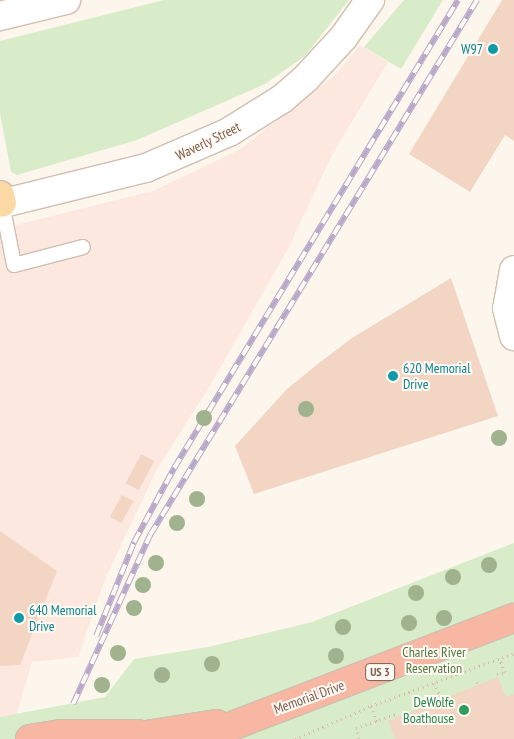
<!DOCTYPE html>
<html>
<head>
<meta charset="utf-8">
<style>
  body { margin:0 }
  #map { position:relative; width:514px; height:739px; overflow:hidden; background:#fdf6ec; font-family:"PT Sans Narrow",sans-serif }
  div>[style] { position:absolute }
  .commercial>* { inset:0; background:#fde8e0 }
  .green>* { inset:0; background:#d8ecc9 }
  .building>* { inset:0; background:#f3d5c3; transform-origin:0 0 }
  .path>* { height:3px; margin-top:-1.5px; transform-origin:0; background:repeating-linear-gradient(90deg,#d9b8a5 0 1px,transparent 0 5px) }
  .roads { filter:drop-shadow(1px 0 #d1beb0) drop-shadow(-1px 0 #d1beb0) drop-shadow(0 1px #d1beb0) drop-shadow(0 -1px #d1beb0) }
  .lane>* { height:14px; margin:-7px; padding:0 7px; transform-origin:7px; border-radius:7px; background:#fff }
  .street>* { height:28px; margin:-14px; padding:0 14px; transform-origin:14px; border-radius:14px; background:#fff }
  .secondary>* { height:28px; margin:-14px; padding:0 14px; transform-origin:14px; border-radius:14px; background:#fff }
  .primary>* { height:28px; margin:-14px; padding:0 14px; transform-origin:14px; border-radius:14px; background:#fbd9a5 }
  .highway>* { height:28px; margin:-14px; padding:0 14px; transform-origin:14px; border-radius:14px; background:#f7b7a3 }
  .rail>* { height:5.5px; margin-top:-2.75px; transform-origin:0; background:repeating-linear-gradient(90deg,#fffaf3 0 11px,#b9a8c9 0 22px); box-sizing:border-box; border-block:1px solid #b9a8c9 }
  .trees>* { width:16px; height:16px; margin:-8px; border-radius:50%; background:#a0b28e }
  .dots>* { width:14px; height:14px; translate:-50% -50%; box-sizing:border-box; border:2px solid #fffaf3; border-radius:50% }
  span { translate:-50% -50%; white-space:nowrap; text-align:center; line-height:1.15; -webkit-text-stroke:4px #fffaf3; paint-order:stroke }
  .shield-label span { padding:1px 4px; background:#fffaf3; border:1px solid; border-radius:4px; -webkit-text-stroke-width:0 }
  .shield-label { font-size:12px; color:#7a5c4d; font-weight:700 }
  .culture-label { font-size:14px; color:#0d838f }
  .right { translate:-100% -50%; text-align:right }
  .left { translate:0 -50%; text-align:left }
  .street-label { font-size:14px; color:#7a5c4d }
  .park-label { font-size:14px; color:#537a41 }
  .leisure-label { font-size:14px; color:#27864d }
</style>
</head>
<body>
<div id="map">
  <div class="commercial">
    <div style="clip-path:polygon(360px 45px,388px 62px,332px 155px,288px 249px,211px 384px,157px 469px,106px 577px,78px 657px,32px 662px,16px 716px,0 718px,0 229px,153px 191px,239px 150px,335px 75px)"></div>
  </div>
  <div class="green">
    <div style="clip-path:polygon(164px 0,349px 0,305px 56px,265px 84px,137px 140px,17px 175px,11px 172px,0 113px,0 41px)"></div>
    <div style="clip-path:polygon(404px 0,443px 0,401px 69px,364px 47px)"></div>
    <div style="clip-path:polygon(514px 543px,514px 739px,0 739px,0 717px,105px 697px,134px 659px,208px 647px,312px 622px)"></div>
  </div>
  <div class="building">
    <div style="clip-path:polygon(502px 0,514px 0,514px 141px,505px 135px,470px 192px,409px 154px)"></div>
    <div style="clip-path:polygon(451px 278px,498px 416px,254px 494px,235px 446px,287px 389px,319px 363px,352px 338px)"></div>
    <div style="left:141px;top:454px;width:15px;height:33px;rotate:28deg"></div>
    <div style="left:122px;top:495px;width:13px;height:25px;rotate:29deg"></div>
    <div style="clip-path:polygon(0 531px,57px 571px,20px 665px,0 666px)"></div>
    <div style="clip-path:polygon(498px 677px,506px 697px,514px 694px,514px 739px,395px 739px,388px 721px)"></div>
  </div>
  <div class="path">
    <div style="left:497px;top:674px;width:8px;rotate:-14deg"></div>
    <div style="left:505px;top:672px;width:15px;rotate:-113deg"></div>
    <div style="left:477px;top:682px;width:3px;rotate:72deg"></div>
    <div style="left:434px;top:683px;width:14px;rotate:65deg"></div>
    <div style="left:371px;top:706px;width:20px;rotate:70deg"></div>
    <div style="left:359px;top:738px;width:10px;rotate:-107deg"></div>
    <div style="left:356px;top:728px;width:42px;rotate:-19.3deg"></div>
    <div style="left:295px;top:739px;width:83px;rotate:-23.5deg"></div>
    <div style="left:371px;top:706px;width:153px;rotate:-20.3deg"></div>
  </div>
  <div class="roads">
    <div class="lane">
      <div style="left:2px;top:203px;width:63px;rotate:79deg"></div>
      <div style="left:14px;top:265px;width:71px;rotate:-14.6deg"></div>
    </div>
    <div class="street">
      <div style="left:0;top:16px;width:68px;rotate:-13.6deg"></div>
    </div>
    <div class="secondary">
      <div style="left:0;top:204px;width:150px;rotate:-13.9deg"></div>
      <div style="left:146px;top:168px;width:90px;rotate:-23.4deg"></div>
      <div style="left:229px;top:132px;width:62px;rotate:-31.9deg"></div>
      <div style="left:282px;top:99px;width:33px;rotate:-41deg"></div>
      <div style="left:307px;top:77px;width:53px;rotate:-47.3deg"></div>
      <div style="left:343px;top:38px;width:47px;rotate:-54.6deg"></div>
      <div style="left:514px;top:270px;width:39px;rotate:100deg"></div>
      <div style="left:507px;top:308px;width:29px;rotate:76deg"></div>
    </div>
    <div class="primary">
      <div style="left:0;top:195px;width:8px;rotate:76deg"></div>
    </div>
    <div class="highway">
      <div style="left:30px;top:739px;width:31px;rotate:-9deg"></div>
      <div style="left:61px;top:734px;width:77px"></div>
      <div style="left:120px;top:739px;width:98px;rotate:-8.8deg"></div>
      <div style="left:198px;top:739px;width:338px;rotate:-21deg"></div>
    </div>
  </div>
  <div class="rail">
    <div style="left:96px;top:636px;width:101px;rotate:-68deg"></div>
    <div style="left:134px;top:542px;width:84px;rotate:-61.6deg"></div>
    <div style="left:174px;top:468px;width:547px;rotate:-58.75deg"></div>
    <div style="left:73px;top:704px;width:186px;rotate:-65.5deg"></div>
    <div style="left:150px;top:535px;width:627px;rotate:-58.57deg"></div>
  </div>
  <div class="trees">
    <div style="left:306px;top:409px"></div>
    <div style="left:204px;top:418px"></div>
    <div style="left:499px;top:438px"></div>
    <div style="left:197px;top:499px"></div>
    <div style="left:177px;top:523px"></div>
    <div style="left:156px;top:563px"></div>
    <div style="left:489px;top:565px"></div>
    <div style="left:453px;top:577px"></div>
    <div style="left:143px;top:585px"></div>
    <div style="left:416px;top:593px"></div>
    <div style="left:134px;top:608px"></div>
    <div style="left:444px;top:618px"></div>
    <div style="left:409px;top:623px"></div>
    <div style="left:343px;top:627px"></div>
    <div style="left:118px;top:653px"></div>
    <div style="left:336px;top:656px"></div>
    <div style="left:212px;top:664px"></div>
    <div style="left:162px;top:675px"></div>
    <div style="left:102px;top:685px"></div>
  </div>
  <div class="dots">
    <div style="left:493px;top:49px;background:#0f9aa8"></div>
    <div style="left:393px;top:376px;background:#0f9aa8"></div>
    <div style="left:19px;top:618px;background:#0f9aa8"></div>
    <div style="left:464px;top:710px;background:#2e9e5b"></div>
  </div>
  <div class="shield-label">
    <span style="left:380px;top:672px">US 3</span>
  </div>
  <div class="culture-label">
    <span class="right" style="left:483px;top:49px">W97</span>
    <span class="left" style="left:403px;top:376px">620 Memorial<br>Drive</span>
    <span class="left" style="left:29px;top:618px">640 Memorial<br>Drive</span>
  </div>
  <div class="street-label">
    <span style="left:208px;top:141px;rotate:-26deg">Waverly Street</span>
    <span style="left:309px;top:697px;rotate:-20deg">Memorial Drive</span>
  </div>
  <div class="park-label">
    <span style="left:434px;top:660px">Charles River<br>Reservation</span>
  </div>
  <div class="leisure-label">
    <span class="right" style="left:454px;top:710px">DeWolfe<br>Boathouse</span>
  </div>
</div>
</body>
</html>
